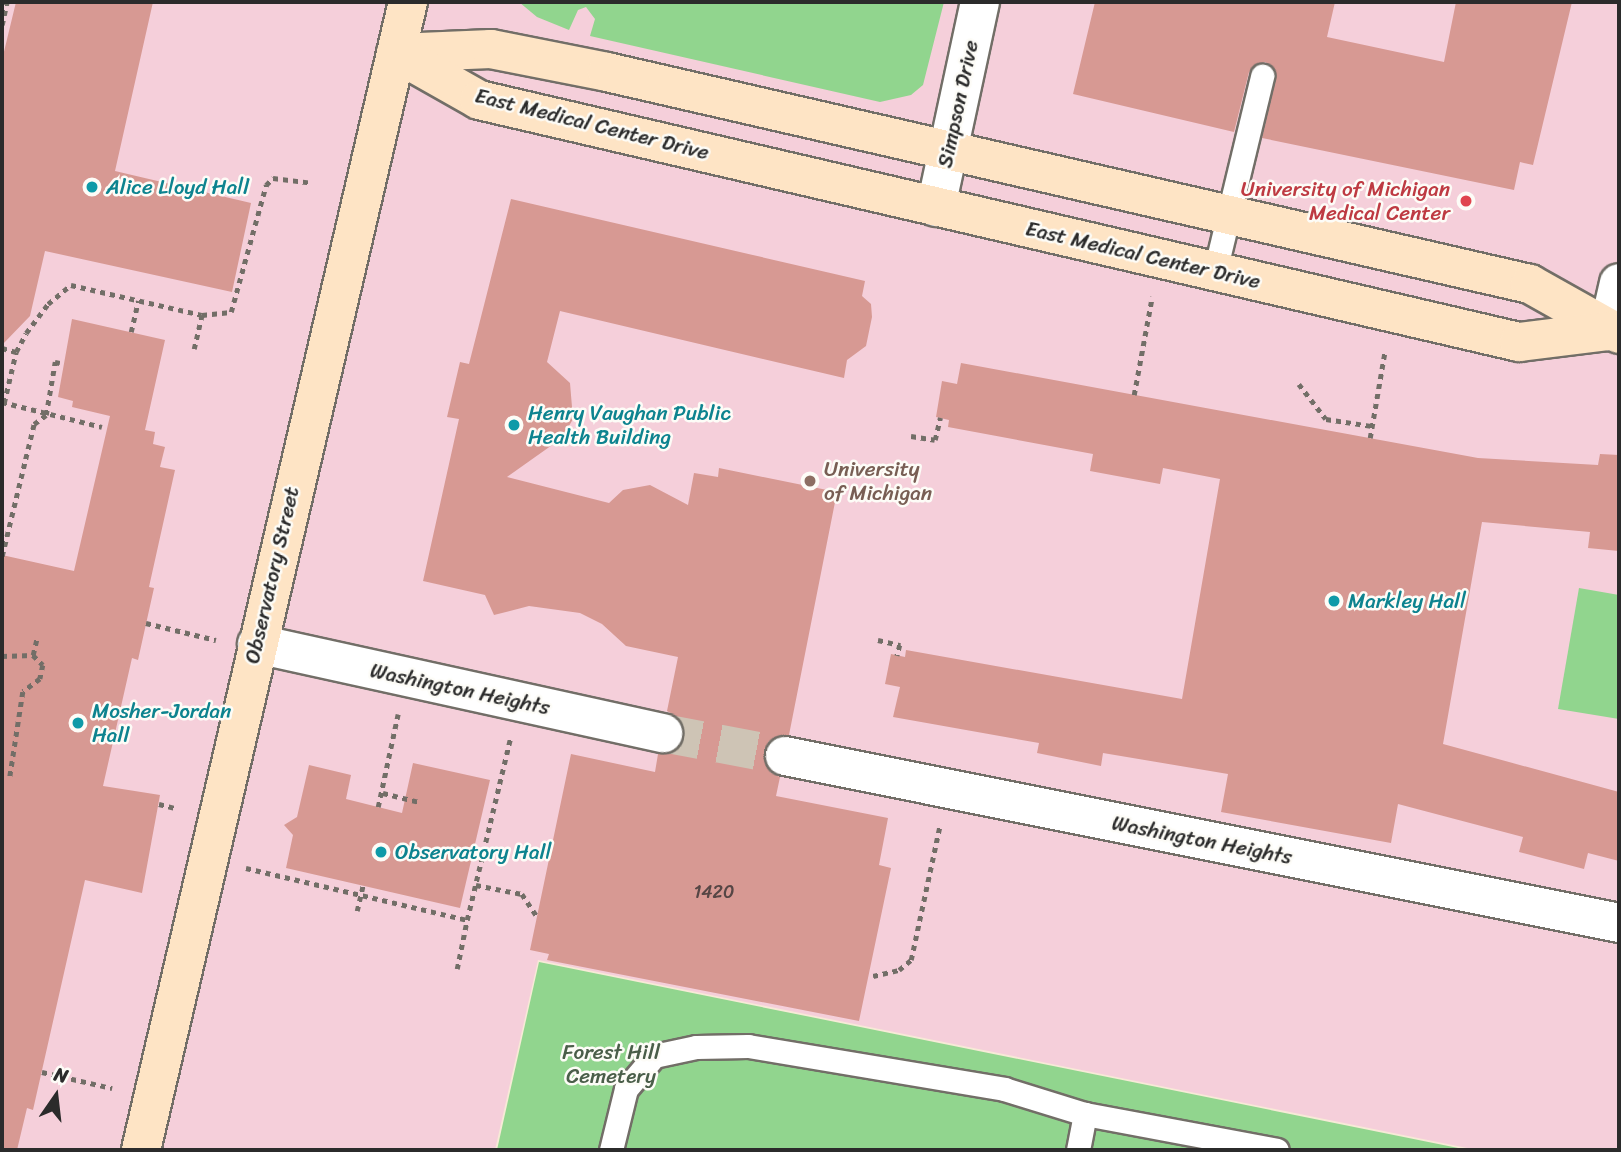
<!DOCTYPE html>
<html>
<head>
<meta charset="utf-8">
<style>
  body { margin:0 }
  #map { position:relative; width:1621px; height:1152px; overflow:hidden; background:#f7ead7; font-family:Sriracha,sans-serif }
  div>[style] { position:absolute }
  .built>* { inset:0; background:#f5cfda }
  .green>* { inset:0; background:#91d58e }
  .building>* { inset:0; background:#d79993 }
  .street-tunnel>* { height:38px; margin-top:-19px; transform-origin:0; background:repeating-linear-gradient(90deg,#cec4b5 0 38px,transparent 0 57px) }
  .path>* { height:4.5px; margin-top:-2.25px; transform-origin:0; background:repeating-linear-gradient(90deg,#726e67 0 5px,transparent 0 10px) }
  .roads { filter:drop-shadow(2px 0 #726e67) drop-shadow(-2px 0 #726e67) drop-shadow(0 2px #726e67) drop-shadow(0 -2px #726e67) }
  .lane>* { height:23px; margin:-11.5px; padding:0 11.5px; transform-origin:11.5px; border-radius:11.5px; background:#fff }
  .street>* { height:38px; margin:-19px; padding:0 19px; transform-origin:19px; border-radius:19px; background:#fff }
  .secondary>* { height:38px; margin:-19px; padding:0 19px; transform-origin:19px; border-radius:19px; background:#fee4c5 }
  .dots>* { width:19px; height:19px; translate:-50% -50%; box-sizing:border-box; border:4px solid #fdfcf7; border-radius:50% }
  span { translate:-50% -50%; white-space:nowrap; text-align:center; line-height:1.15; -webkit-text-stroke:5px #fdfcf7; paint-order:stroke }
  .number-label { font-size:18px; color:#564645 }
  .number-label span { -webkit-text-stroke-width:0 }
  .street-label { font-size:21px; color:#2b2b2b }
  .culture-label { font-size:21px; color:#0d838f }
  .left { translate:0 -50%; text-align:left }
  .health-label { font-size:21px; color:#be3a42 }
  .right { translate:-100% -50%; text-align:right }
  .education-label { font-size:21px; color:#785e54 }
  .park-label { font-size:21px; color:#4a5e49 }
  .frame { position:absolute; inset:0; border:4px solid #2b2b2b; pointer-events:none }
  .north { position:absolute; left:21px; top:1061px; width:70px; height:70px; -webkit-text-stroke:5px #fdfcf7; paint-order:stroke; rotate:14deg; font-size:19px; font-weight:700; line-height:28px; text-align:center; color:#2b2b2b }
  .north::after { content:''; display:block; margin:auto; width:24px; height:32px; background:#2b2b2b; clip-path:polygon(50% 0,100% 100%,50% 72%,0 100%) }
</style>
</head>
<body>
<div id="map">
  <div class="built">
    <div style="clip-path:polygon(2px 2px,1619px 2px,1619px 1150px,1477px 1150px,538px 960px,495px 1150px,2px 1150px)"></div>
  </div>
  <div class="green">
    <div style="clip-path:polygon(519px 2px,944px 2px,923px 85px,911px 95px,880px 102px,590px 36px,595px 19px,586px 7px,578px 10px,569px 30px,537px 17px)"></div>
    <div style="clip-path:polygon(1579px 588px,1619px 595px,1619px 719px,1558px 709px)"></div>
    <div style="clip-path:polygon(539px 962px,1468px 1150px,497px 1150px)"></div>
  </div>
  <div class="building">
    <div style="clip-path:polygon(16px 2px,153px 2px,115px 171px,251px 203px,232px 292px,45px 251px,30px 316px,2px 345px,2px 60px)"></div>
    <div style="clip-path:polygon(1095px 2px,1335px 2px,1327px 37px,1444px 62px,1456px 2px,1572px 2px,1533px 165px,1520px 162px,1514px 190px,1262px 138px,1276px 79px,1272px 66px,1265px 62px,1249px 72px,1234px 132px,1073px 94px)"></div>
    <div style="clip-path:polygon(511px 199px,865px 281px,862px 296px,871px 304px,872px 317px,866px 346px,847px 360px,844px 378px,560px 311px,547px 362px,570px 383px,573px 419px,562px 438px,507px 477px,609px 503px,623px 490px,650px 485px,688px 505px,694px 473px,718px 477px,719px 468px,837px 492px,789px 735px,769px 741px,764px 752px,770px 772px,780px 777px,776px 796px,888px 818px,879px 865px,891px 868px,859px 1021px,547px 960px,549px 954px,530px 950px,571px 754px,655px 772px,658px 754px,679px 748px,684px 737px,678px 717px,667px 711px,678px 657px,626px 646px,602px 624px,580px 613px,529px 606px,494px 615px,485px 595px,423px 581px,459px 419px,447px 417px,460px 362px,469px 364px)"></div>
    <div style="clip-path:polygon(72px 319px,165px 340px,145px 430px,155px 432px,153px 444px,165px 447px,160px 467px,175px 470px,149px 587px,154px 588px,138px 660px,132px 658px,103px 786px,160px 795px,142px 893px,85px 880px,33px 1110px,27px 1108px,17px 1150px,2px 1150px,2px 555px,74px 571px,110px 416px,72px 407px,73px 401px,58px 397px)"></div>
    <div style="clip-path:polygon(961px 363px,1478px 458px,1598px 465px,1600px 454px,1619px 455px,1619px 551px,1588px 548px,1590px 532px,1482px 522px,1443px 744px,1619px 792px,1619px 861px,1588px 853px,1584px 869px,1519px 852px,1523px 837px,1398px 804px,1391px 843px,1221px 812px,1228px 774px,1103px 753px,1101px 766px,1037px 753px,1039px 743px,893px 717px,900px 687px,885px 684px,891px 654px,905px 657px,906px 650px,1182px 699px,1220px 479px,1163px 468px,1160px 484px,1090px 471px,1093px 454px,948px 427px,949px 420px,936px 417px,942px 381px,957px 384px)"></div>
    <div style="clip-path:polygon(413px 763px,490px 780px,460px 908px,286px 868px,293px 835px,284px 825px,297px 817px,309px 765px,351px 775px,346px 799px,402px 813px)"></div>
  </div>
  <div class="street-tunnel">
    <div style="left:663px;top:733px;width:124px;rotate:10.7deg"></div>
  </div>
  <div class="path">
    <div style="left:2px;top:25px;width:24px;rotate:-78deg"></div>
    <div style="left:131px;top:332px;width:32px;rotate:-77deg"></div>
    <div style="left:2px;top:348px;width:15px;rotate:16deg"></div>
    <div style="left:194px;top:349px;width:35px;rotate:-77deg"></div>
    <div style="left:1299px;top:384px;width:44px;rotate:52.4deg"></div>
    <div style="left:1326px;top:419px;width:47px;rotate:8.7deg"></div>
    <div style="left:1134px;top:395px;width:100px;rotate:-79.6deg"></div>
    <div style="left:2px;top:402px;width:103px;rotate:14deg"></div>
    <div style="left:4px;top:403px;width:52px;rotate:-76.8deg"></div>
    <div style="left:16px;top:352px;width:21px;rotate:-62deg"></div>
    <div style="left:26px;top:333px;width:36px;rotate:-53deg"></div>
    <div style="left:48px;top:304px;width:30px;rotate:-40deg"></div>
    <div style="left:71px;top:285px;width:134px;rotate:12.9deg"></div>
    <div style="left:202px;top:315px;width:29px;rotate:-6deg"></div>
    <div style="left:231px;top:312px;width:132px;rotate:-74.6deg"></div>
    <div style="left:266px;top:185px;width:10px;rotate:-45deg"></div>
    <div style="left:273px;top:178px;width:38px;rotate:7deg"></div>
    <div style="left:911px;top:436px;width:24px;rotate:9deg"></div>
    <div style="left:935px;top:440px;width:23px;rotate:-77deg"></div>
    <div style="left:1370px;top:438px;width:89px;rotate:-80.3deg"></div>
    <div style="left:2px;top:556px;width:136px;rotate:-76.4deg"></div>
    <div style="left:34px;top:424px;width:15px;rotate:-37deg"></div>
    <div style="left:46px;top:415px;width:54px;rotate:-80.4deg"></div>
    <div style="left:55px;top:362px;width:5px;rotate:11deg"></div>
    <div style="left:146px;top:623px;width:72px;rotate:13.7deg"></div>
    <div style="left:878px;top:640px;width:23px;rotate:13deg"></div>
    <div style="left:900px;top:645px;width:11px;rotate:105deg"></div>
    <div style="left:33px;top:655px;width:18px;rotate:-77deg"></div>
    <div style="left:2px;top:656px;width:31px;rotate:-2deg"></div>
    <div style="left:33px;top:655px;width:14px;rotate:45deg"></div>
    <div style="left:43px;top:665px;width:14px;rotate:102deg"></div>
    <div style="left:40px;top:679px;width:21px;rotate:143deg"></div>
    <div style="left:23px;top:692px;width:86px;rotate:98.7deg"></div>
    <div style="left:383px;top:793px;width:38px;rotate:14deg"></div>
    <div style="left:159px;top:804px;width:16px;rotate:14deg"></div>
    <div style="left:378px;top:807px;width:95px;rotate:-77.9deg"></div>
    <div style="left:246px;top:868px;width:227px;rotate:13.2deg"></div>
    <div style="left:467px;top:920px;width:186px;rotate:-76.6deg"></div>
    <div style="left:476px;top:885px;width:47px;rotate:11.1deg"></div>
    <div style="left:522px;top:894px;width:27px;rotate:56deg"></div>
    <div style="left:357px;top:911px;width:26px;rotate:-77deg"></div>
    <div style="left:457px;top:969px;width:50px;rotate:-78.5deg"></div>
    <div style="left:873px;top:976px;width:27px;rotate:-13deg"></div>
    <div style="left:899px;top:970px;width:16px;rotate:-40deg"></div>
    <div style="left:911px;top:960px;width:138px;rotate:-77.9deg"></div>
    <div style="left:42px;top:1072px;width:72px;rotate:12.9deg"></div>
  </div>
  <div class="roads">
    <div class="lane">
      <div style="left:1215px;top:271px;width:201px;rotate:-76.4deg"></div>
      <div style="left:611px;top:1150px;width:63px;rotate:-76.2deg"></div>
      <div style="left:626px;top:1089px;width:43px;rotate:-49.7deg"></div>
      <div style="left:654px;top:1056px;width:43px;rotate:-12.1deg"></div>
      <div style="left:696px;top:1047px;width:52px;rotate:-1.1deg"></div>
      <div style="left:748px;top:1046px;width:260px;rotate:9.5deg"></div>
      <div style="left:1004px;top:1089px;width:85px;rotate:17.2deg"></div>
      <div style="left:1085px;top:1114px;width:195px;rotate:10.6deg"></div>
      <div style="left:1078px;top:1150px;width:37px;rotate:-79deg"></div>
    </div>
    <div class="street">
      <div style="left:936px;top:207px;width:210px;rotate:-77.9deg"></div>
      <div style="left:1608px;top:331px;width:49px;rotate:-77.1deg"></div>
      <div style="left:257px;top:644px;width:416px;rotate:12.4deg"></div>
      <div style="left:785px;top:756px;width:851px;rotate:11.32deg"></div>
    </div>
    <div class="secondary">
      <div style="left:396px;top:53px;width:95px;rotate:-2.4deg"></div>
      <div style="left:491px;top:49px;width:118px;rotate:11.2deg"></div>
      <div style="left:607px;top:72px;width:947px;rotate:12.94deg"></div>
      <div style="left:1530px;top:284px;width:102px;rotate:29.3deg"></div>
      <div style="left:396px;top:53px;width:95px;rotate:29.5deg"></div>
      <div style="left:479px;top:100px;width:1068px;rotate:13.1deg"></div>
      <div style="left:1519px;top:342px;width:90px;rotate:-7deg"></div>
      <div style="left:141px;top:1150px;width:1179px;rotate:-76.91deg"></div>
    </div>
  </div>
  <div class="dots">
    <div style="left:92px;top:187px;background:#0f9aa8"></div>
    <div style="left:1466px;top:201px;background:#e0444e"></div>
    <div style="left:514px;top:425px;background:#0f9aa8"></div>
    <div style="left:810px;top:481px;background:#8d6e63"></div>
    <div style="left:1334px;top:601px;background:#0f9aa8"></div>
    <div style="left:78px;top:723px;background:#0f9aa8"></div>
    <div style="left:381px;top:852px;background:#0f9aa8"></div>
  </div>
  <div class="number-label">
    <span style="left:714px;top:892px">1420</span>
  </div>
  <div class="street-label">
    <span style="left:958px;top:104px;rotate:-78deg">Simpson Drive</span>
    <span style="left:592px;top:124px;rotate:14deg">East Medical Center Drive</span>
    <span style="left:1143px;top:255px;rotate:13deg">East Medical Center Drive</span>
    <span style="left:272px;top:575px;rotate:-77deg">Observatory Street</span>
    <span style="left:460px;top:689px;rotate:12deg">Washington Heights</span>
    <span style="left:1202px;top:840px;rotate:11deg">Washington Heights</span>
  </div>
  <div class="culture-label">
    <span class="left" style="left:106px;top:187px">Alice Lloyd Hall</span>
    <span class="left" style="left:528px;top:425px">Henry Vaughan Public<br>Health Building</span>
    <span class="left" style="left:1348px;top:601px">Markley Hall</span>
    <span class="left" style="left:92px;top:723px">Mosher-Jordan<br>Hall</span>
    <span class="left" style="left:395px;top:852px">Observatory Hall</span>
  </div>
  <div class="health-label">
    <span class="right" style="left:1450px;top:201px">University of Michigan<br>Medical Center</span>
  </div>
  <div class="education-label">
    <span class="left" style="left:824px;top:481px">University<br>of Michigan</span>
  </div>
  <div class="park-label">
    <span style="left:611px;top:1064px">Forest Hill<br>Cemetery</span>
  </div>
  <div class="frame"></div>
  <div class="north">N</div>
</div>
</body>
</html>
